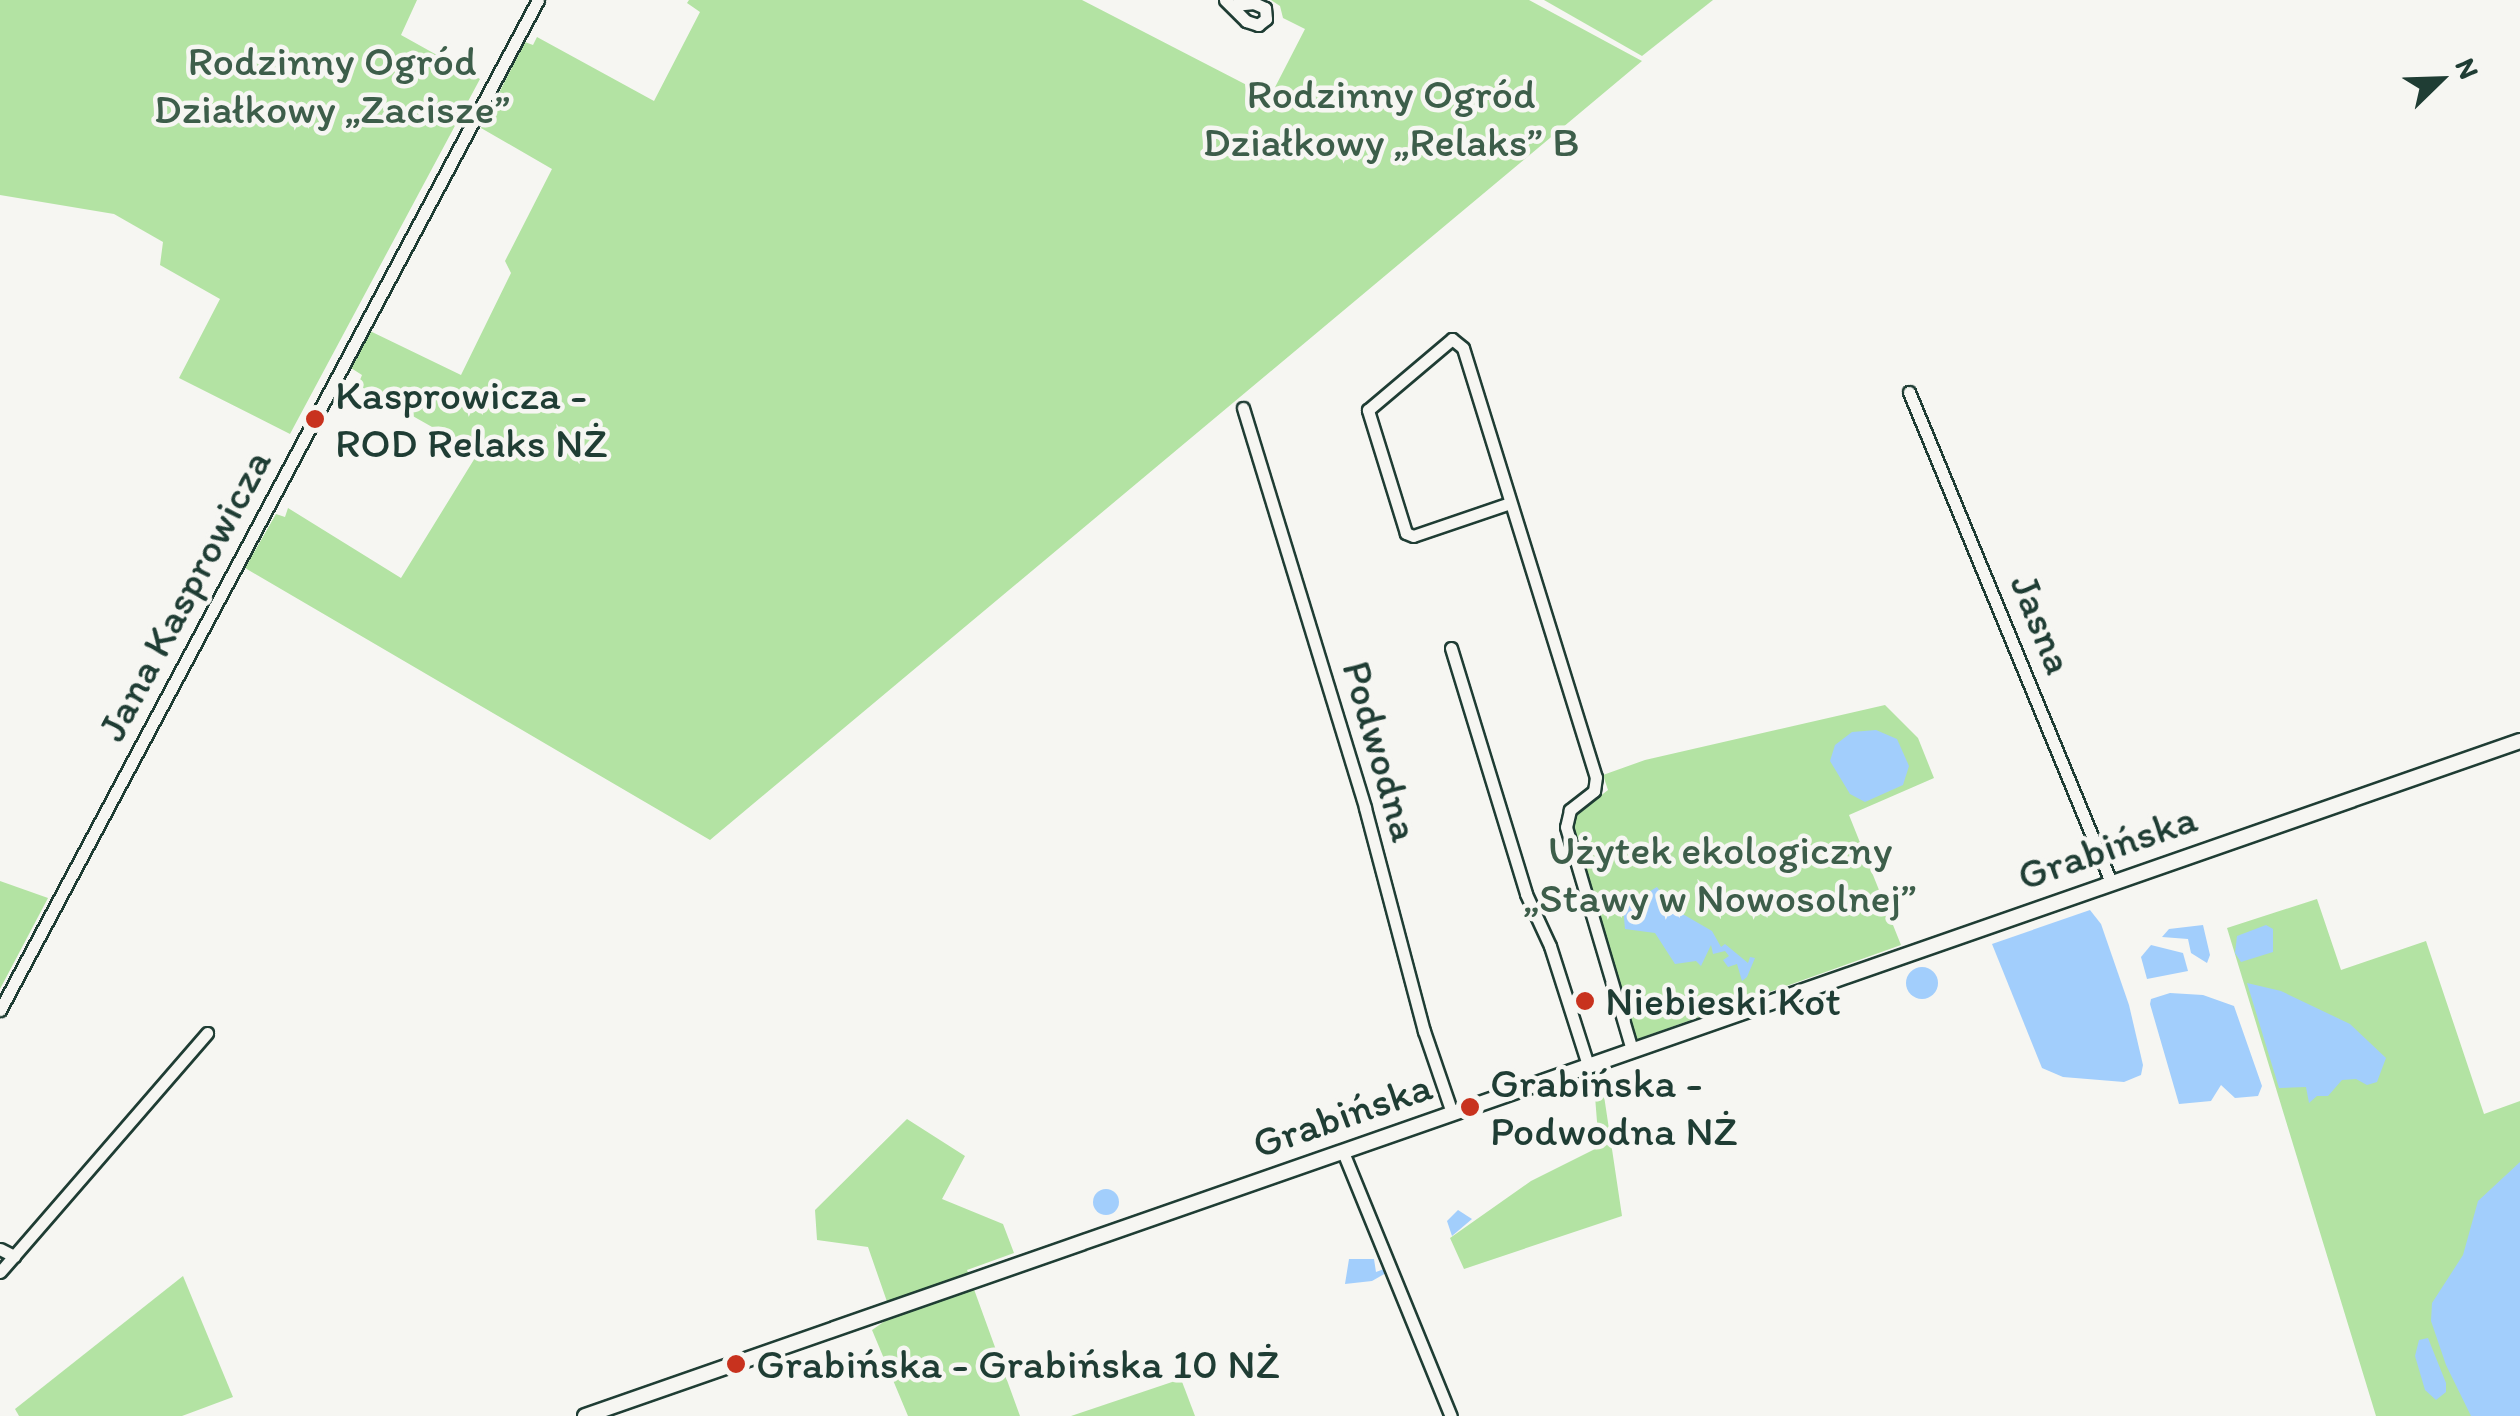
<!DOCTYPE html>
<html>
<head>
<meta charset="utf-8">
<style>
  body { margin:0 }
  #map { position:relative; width:2520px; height:1416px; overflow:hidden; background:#f6f6f2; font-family:Itim,sans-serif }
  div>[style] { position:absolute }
  .green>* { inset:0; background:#b3e3a3 }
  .water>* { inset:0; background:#a2cefc }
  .round { border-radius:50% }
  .roads { filter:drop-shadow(2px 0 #1f3d34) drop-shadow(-2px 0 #1f3d34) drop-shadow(0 2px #1f3d34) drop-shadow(0 -2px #1f3d34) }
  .minor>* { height:11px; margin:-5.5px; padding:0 5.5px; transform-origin:5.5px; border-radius:5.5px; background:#f6f6f2 }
  .tertiary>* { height:14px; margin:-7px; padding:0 7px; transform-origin:7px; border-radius:7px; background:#f6f6f2 }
  .dots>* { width:28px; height:28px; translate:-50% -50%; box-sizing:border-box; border:5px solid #f6f6f2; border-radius:50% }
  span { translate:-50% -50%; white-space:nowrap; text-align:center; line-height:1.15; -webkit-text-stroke:9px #f6f6f2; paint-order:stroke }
  .park-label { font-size:42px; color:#3d5e4a }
  .poi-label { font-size:42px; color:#1f3d34 }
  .left { translate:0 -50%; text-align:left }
  .street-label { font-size:42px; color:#1f3d34 }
  .north { position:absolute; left:2390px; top:30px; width:100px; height:100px; -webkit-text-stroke:8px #f6f6f2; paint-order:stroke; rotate:67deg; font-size:28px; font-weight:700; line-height:40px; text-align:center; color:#1f3d34 }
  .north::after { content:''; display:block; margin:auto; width:35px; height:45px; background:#1f3d34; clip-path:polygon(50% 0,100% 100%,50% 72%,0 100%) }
</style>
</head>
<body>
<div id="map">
  <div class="green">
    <div style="clip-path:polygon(0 0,417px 0,401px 35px,480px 79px,290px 434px,179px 378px,220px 299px,160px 265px,163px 242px,114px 214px,0 195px)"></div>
    <div style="clip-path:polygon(689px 0,1082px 0,1270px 97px,1305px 29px,1283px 18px,1280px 6px,1271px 0,1529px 0,1642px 61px,710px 840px,245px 568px,276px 514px,285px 517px,288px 508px,401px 578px,478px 453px,358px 385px,362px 375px,351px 368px,370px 331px,461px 375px,511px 273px,505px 261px,552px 169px,481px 128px,525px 42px,533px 45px,537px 37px,654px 101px,700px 12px,687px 3px)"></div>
    <div style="clip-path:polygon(1544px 0,1713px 0,1642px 56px)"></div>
    <div style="clip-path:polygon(1885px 705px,1918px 738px,1934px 778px,1849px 815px,1901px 945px,1635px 1040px,1571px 831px,1576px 815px,1608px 790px,1603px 775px,1645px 760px)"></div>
    <div style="clip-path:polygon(0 881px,48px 898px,0 989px)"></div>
    <div style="clip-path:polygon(2317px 899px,2341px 970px,2426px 941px,2484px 1114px,2520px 1101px,2520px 1416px,2376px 1416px,2227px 928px)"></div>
    <div style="clip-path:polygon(1600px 1069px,1622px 1216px,1464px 1269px,1450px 1238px,1531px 1181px,1599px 1147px,1593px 1071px)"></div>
    <div style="clip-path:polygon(907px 1119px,965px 1156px,942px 1199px,1003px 1224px,1014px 1253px,967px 1270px,1020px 1416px,908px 1416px,872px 1330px,892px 1316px,868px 1247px,817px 1240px,815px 1210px)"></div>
    <div style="clip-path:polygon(183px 1276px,233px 1397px,182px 1416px,19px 1416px,15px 1409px)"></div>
    <div style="clip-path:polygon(1181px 1379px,1195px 1416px,1071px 1416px)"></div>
  </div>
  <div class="water">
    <div style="clip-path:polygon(1876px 730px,1897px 739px,1909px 766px,1903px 785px,1865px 802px,1850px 794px,1830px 761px,1835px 745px,1852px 732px)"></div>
    <div style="clip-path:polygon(1657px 887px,1666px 899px,1677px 899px,1674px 909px,1712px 931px,1721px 947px,1725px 944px,1748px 963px,1750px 957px,1755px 958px,1747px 977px,1742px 981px,1737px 964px,1728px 967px,1723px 960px,1729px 956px,1725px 951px,1713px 954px,1711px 945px,1701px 966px,1696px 961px,1675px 964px,1655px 933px,1625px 929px,1623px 907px)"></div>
    <div style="clip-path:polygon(2090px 910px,2101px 924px,2129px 1005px,2143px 1065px,2141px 1075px,2124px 1082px,2063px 1077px,2042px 1068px,1992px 944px)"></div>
    <div style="clip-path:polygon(2203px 925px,2210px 955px,2207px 963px,2191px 953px,2188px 939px,2162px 937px,2169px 929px)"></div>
    <div style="clip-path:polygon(2266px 925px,2273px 929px,2273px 952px,2241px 962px,2235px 953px,2237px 936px)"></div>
    <div style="clip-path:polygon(2151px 945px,2183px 953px,2188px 971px,2147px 979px,2141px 957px)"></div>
    <div class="round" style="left:1906px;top:967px;width:32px;height:32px"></div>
    <div style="clip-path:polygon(2247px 983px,2281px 991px,2350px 1024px,2386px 1058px,2377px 1082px,2367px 1085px,2356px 1079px,2342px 1080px,2328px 1096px,2317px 1096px,2309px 1103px,2306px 1087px,2279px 1088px)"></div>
    <div style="clip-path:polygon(2170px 993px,2203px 995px,2234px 1006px,2262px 1086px,2258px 1096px,2235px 1098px,2221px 1085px,2211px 1101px,2179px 1104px,2150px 1004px,2151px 999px)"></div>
    <div style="clip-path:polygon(2520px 1162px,2520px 1416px,2471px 1416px,2446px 1365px,2431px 1321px,2432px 1303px,2463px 1255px,2478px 1201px)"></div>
    <div class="round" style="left:1093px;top:1189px;width:26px;height:26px"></div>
    <div style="clip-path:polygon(1458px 1210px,1472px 1219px,1452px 1236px,1447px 1221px)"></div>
    <div style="clip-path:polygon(1349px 1259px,1374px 1259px,1376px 1272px,1384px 1269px,1386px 1273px,1372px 1281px,1345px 1284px)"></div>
    <div style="clip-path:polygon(2428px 1338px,2446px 1383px,2446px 1392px,2436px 1400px,2425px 1390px,2415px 1356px,2419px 1340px)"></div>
  </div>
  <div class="roads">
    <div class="minor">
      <div style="left:1225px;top:0;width:30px;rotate:45deg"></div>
      <div style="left:1246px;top:21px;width:13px;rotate:18deg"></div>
      <div style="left:1258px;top:25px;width:10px;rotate:-37deg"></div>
      <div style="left:1266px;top:19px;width:11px;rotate:-95deg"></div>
      <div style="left:1265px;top:8px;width:12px;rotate:-156deg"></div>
      <div style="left:1254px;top:3px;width:20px;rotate:174deg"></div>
      <div style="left:1909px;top:392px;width:530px;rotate:67.6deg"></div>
      <div style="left:1243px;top:408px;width:418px;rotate:73deg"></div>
      <div style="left:1365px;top:808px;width:231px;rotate:75.2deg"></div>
      <div style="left:1424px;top:1031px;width:87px;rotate:71.1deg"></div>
      <div style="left:1510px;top:503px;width:102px;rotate:161.2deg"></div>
      <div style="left:1413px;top:536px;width:8px;rotate:-157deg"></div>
      <div style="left:1406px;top:533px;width:129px;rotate:-107.2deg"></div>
      <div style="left:1368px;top:410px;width:110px;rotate:-40.2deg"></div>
      <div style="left:1452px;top:339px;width:14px;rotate:39deg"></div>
      <div style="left:1463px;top:348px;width:449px;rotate:72.8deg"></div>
      <div style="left:1596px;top:777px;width:14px;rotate:98deg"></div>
      <div style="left:1594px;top:791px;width:31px;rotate:142deg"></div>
      <div style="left:1570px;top:810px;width:17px;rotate:103deg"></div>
      <div style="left:1566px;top:827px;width:233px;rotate:73.5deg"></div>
      <div style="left:1451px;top:648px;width:257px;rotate:73deg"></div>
      <div style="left:1526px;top:894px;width:57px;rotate:65.2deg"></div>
      <div style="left:1550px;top:946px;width:125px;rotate:72.3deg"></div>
      <div style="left:0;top:1010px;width:1144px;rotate:-61.96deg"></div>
      <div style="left:1343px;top:1152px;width:285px;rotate:67.8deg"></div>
      <div style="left:0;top:1249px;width:16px;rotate:27deg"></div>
      <div style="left:14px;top:1256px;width:295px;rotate:-49.1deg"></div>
      <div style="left:0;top:1272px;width:21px;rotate:-49deg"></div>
    </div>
    <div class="tertiary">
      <div style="left:585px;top:1416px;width:2049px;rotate:-19.23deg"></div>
    </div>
  </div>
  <div class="dots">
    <div style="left:315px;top:419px;background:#c8321e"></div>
    <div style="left:1585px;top:1001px;background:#c8321e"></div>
    <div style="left:1470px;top:1107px;background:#c8321e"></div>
    <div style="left:736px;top:1364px;background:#c8321e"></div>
  </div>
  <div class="park-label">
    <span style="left:332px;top:85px">Rodzinny Ogród<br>Działkowy „Zacisze”</span>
    <span style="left:1391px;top:118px">Rodzinny Ogród<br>Działkowy „Relaks” B</span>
    <span style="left:1720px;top:874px">Użytek ekologiczny<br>„Stawy w Nowosolnej”</span>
  </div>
  <div class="poi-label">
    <span class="left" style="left:335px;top:419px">Kasprowicza -<br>ROD Relaks NŻ</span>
    <span class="left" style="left:1605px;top:1001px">Niebieski Kot</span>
    <span class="left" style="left:1490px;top:1107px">Grabińska -<br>Podwodna NŻ</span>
    <span class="left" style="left:756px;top:1364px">Grabińska - Grabińska 10 NŻ</span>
  </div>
  <div class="street-label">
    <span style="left:184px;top:595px;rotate:-62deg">Jana Kasprowicza</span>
    <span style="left:2042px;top:624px;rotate:68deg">Jasna</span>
    <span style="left:1381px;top:751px;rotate:74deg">Podwodna</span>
    <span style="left:2107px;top:847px;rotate:-19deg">Grabińska</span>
    <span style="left:1342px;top:1115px;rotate:-19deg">Grabińska</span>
  </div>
  <div class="north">N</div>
</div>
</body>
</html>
